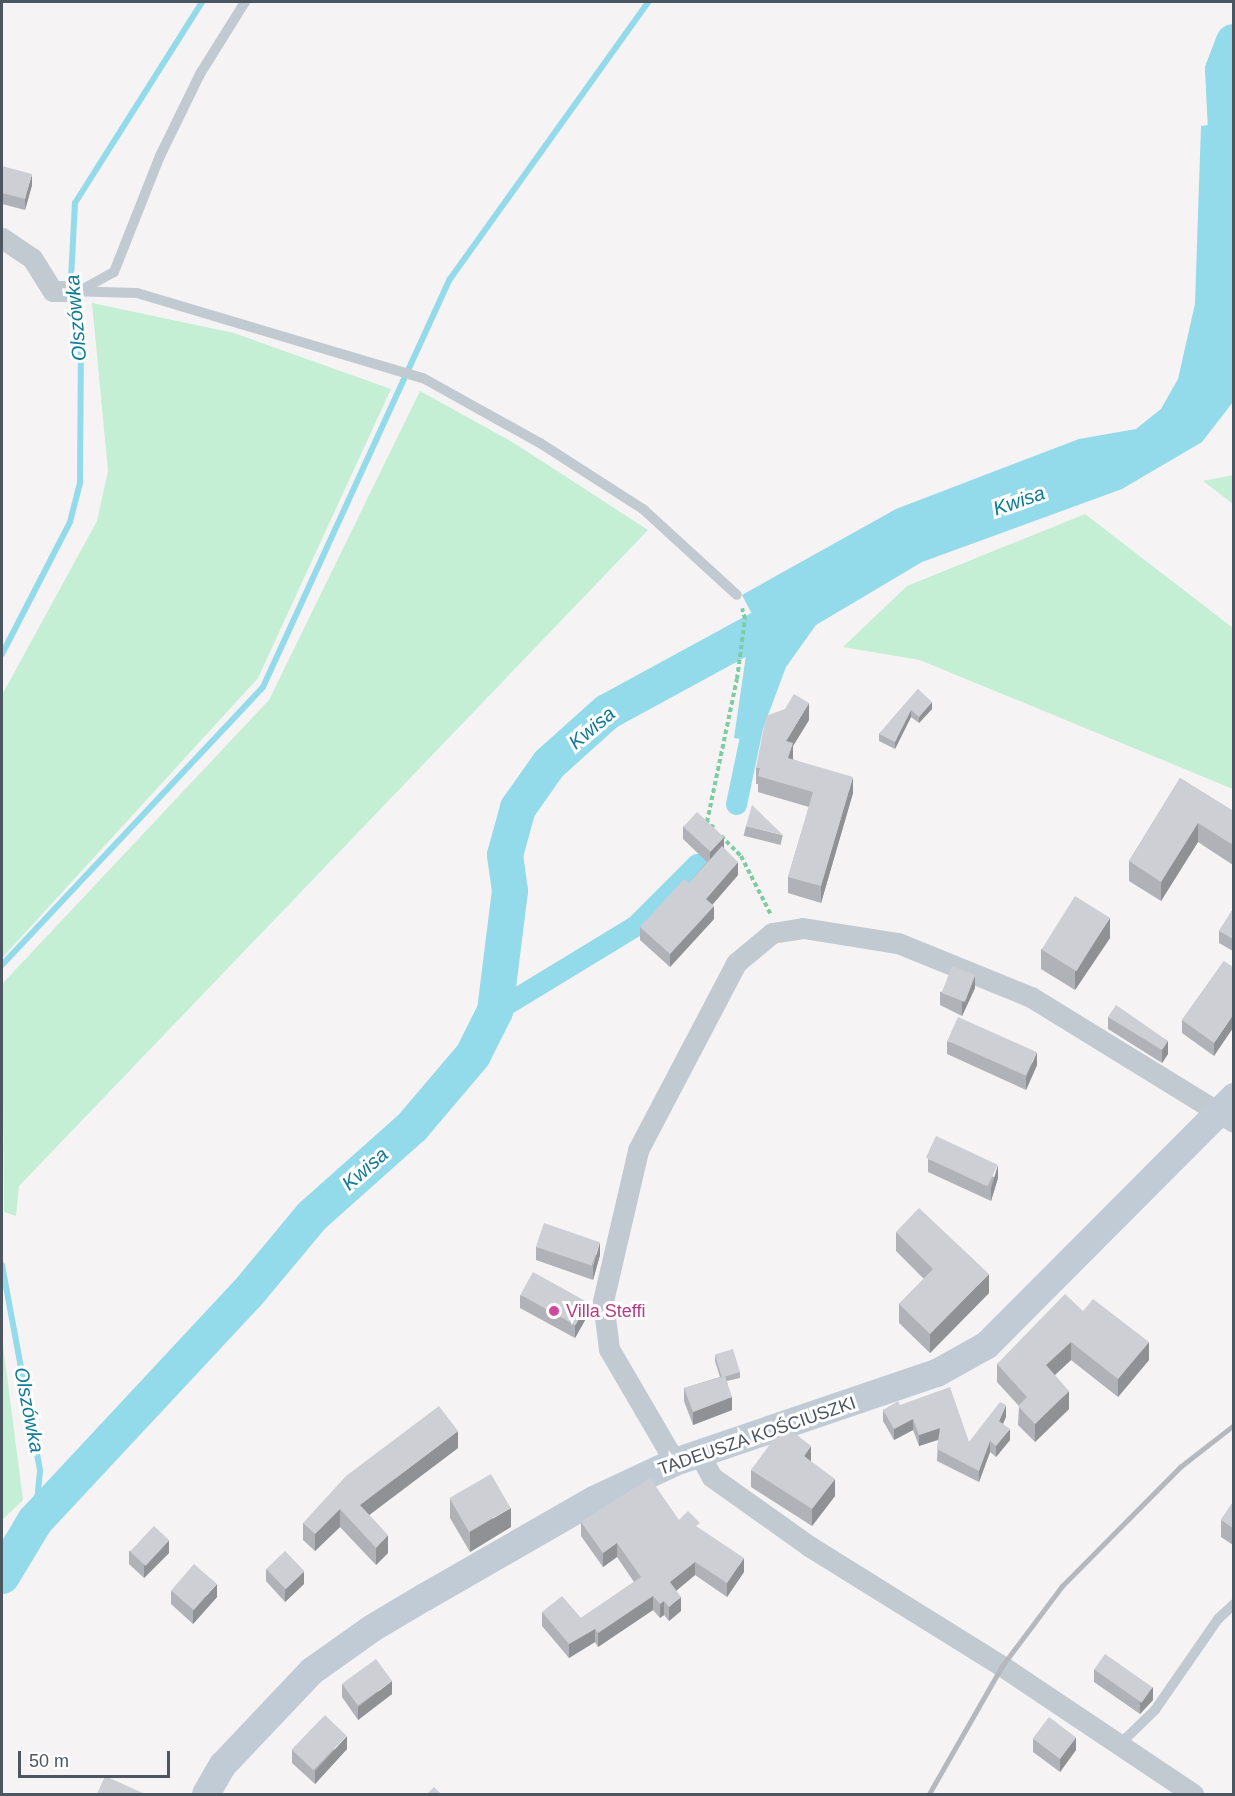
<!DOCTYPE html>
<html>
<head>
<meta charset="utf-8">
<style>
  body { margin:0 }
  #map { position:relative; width:1235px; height:1796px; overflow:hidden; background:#f5f3f3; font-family:Helvetica,sans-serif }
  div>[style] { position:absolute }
  .green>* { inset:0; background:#c4efd4 }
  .water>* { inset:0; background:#93daeb }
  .stream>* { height:6px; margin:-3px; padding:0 3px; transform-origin:3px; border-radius:3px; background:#93daeb }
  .canal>* { height:21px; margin:-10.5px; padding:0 10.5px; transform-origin:10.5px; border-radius:10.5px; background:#93daeb }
  .river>* { height:36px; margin:-18px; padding:0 18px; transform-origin:18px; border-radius:18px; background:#93daeb }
  .path>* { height:4px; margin-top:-2px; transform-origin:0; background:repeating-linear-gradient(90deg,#7dcda4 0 4.5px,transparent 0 7.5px) }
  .service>* { height:10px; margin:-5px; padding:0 5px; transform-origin:5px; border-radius:5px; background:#c1cad1 }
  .minor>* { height:21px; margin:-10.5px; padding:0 10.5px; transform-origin:10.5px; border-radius:10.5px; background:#c1cad1 }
  .secondary>* { height:28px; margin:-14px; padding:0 14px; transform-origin:14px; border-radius:14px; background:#c1cbd5 }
  .rail>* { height:4.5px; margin:-2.25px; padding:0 2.25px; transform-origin:2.25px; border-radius:2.25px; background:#b5b8bc }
  .wall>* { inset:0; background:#b0b2b7; transform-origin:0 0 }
  .shaded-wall>* { inset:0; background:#909195 }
  .building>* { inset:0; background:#cdcfd5; transform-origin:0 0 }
  .dots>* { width:16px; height:16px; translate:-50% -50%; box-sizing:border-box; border:3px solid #fff; border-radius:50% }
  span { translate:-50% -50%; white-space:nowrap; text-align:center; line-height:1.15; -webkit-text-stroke:6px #fff; paint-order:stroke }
  .hotel-label { font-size:18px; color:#b23c85 }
  .left { translate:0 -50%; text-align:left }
  .street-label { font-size:18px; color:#4b5660 }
  .water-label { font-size:20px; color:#117b95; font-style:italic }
  .frame { position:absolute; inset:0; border:3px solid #4b5660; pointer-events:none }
  .scale { position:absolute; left:18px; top:1751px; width:152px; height:27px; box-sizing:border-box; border:3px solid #4b5660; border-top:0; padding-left:8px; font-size:18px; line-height:21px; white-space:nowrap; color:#4b5660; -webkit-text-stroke:4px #fff; paint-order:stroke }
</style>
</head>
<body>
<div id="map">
  <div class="green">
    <div style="clip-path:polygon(92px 303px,234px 333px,391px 389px,258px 678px,2px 958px,2px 695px,97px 521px,108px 471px)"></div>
    <div style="clip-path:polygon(420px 391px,514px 443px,648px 530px,19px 1186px,16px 1216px,4px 1212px,2px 984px,269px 700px)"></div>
    <div style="clip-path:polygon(1233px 475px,1233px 504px,1203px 481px)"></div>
    <div style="clip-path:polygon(1085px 514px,1233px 628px,1233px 789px,920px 660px,843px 647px,907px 586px)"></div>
    <div style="clip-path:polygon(2px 1337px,23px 1500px,2px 1520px)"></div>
  </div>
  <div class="water">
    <div style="clip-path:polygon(1233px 122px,1233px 402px,1202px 442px,1122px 489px,922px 562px,816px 625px,786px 667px,758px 742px,734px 738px,752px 614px,742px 595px,896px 509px,1079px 439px,1136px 429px,1161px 409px,1178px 379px,1195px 304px,1201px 126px)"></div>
  </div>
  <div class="stream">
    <div style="left:2px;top:654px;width:148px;rotate:-62.7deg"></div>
    <div style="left:70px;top:522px;width:40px;rotate:-75.6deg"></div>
    <div style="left:80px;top:483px;width:134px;rotate:-89.6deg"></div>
    <div style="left:81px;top:349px;width:71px;rotate:-98.1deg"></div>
    <div style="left:71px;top:279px;width:76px;rotate:-87deg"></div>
    <div style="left:75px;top:203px;width:238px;rotate:-57.7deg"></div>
    <div style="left:2px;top:965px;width:381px;rotate:-46.8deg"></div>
    <div style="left:263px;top:687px;width:449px;rotate:-65.4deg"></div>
    <div style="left:450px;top:279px;width:340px;rotate:-54.4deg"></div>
    <div style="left:2px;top:1265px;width:209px;rotate:79.5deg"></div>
    <div style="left:40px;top:1471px;width:50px;rotate:95.7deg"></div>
  </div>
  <div class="canal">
    <div style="left:736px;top:804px;width:93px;rotate:-78.2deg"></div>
    <div style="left:495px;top:1011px;width:164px;rotate:-31.3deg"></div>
    <div style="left:635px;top:926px;width:88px;rotate:-45deg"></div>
  </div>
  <div class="river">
    <div style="left:1228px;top:171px;width:101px;rotate:-92.8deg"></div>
    <div style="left:1223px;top:70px;width:30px;rotate:-69deg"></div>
    <div style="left:2px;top:1576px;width:64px;rotate:-59deg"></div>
    <div style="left:35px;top:1521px;width:311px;rotate:-47deg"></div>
    <div style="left:247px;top:1294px;width:102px;rotate:-50.2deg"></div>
    <div style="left:312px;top:1216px;width:134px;rotate:-41.7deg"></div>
    <div style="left:412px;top:1127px;width:94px;rotate:-49.7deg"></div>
    <div style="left:473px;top:1055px;width:49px;rotate:-63.4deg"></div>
    <div style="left:495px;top:1011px;width:121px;rotate:-82.9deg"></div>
    <div style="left:510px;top:891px;width:36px;rotate:-98deg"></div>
    <div style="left:505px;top:855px;width:49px;rotate:-74.5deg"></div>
    <div style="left:518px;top:808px;width:54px;rotate:-54.8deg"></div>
    <div style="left:549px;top:764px;width:78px;rotate:-41.9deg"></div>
    <div style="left:607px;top:712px;width:211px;rotate:-28.6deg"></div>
  </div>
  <div class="path">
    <div style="left:714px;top:828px;width:9px;rotate:-139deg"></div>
    <div style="left:707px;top:822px;width:146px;rotate:-78.2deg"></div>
    <div style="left:737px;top:679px;width:61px;rotate:-82.4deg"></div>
    <div style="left:745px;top:619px;width:11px;rotate:-105deg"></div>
    <div style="left:721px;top:836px;width:28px;rotate:45deg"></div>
    <div style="left:741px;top:856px;width:66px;rotate:63deg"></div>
  </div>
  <div class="service">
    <div style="left:83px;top:289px;width:35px;rotate:-29deg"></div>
    <div style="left:114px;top:272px;width:125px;rotate:-68.4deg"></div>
    <div style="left:160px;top:156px;width:91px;rotate:-64deg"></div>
    <div style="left:200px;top:74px;width:85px;rotate:-58deg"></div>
    <div style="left:66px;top:291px;width:71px;rotate:1.6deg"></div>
    <div style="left:137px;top:293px;width:298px;rotate:16.6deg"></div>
    <div style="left:423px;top:378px;width:134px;rotate:29.1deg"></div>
    <div style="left:540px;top:443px;width:122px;rotate:32.7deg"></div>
    <div style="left:643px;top:509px;width:127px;rotate:42.5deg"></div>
    <div style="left:1118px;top:1746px;width:52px;rotate:-44.2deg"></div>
    <div style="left:1155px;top:1710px;width:111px;rotate:-55.3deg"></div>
    <div style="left:1218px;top:1619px;width:22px;rotate:-43deg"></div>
  </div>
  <div class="minor">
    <div style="left:2px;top:238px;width:36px;rotate:34deg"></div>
    <div style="left:32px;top:258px;width:39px;rotate:58deg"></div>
    <div style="left:53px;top:291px;width:13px"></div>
    <div style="left:699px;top:1453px;width:27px;rotate:62deg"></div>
    <div style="left:712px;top:1477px;width:119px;rotate:35.4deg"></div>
    <div style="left:809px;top:1546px;width:227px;rotate:31.9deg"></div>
    <div style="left:1002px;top:1666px;width:230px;rotate:33.8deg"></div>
    <div style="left:675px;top:1462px;width:131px;rotate:-120.3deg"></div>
    <div style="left:609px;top:1349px;width:48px;rotate:-97.1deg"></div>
    <div style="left:603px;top:1301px;width:155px;rotate:-76.9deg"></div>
    <div style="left:638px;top:1150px;width:211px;rotate:-62.3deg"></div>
    <div style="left:736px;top:963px;width:47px;rotate:-39.8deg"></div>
    <div style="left:772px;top:933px;width:31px;rotate:-9deg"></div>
    <div style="left:803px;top:928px;width:96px;rotate:9deg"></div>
    <div style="left:898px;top:943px;width:144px;rotate:22.1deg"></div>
    <div style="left:1031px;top:997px;width:238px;rotate:31.6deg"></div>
  </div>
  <div class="secondary">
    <div style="left:206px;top:1794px;width:34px;rotate:-60deg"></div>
    <div style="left:223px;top:1765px;width:129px;rotate:-46.6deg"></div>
    <div style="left:312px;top:1671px;width:72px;rotate:-35.4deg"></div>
    <div style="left:371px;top:1629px;width:63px;rotate:-30.7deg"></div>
    <div style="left:425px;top:1597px;width:195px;rotate:-29.9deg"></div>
    <div style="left:594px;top:1500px;width:89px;rotate:-25.1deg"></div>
    <div style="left:675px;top:1462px;width:277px;rotate:-18.8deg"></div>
    <div style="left:937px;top:1373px;width:57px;rotate:-29.2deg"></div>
    <div style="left:987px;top:1345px;width:350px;rotate:-45.1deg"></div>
  </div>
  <div class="rail">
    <div style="left:929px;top:1794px;width:147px;rotate:-60.3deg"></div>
    <div style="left:1002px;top:1666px;width:100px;rotate:-53.1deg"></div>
    <div style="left:1062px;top:1586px;width:168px;rotate:-45.2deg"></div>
    <div style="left:1180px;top:1467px;width:68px;rotate:-37.9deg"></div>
  </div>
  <div class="wall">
    <div style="clip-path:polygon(2px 166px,32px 185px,25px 210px,2px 204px)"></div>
    <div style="clip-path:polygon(918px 689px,932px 709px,919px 723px,911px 717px,895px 749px,879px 741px,879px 734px)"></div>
    <div style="clip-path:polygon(809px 720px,793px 746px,793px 759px,853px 793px,821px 903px,788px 893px,788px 877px,809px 807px,758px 792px,758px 784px,756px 784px,756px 768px)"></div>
    <div style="clip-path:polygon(1180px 778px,1233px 811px,1233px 865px,1198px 842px,1161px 901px,1129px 881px,1129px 861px)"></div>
    <div style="clip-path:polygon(683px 826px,724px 848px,738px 875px,712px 905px,714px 919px,670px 967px,640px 940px,640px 927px,689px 883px,707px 862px,683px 839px)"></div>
    <div style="left:746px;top:826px;width:38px;height:10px;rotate:14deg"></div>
    <div style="clip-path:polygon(1233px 910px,1233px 951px,1219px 943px,1219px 931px)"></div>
    <div style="clip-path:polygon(1110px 938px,1075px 990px,1041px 969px,1041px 949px)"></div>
    <div style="clip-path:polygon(1224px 961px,1214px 1056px,1182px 1033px,1182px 1020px)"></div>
    <div style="clip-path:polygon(975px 988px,962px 1016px,940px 1005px,940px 992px)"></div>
    <div style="clip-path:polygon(1108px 1017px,1168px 1041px,1168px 1054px,1162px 1063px,1108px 1029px)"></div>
    <div style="clip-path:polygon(947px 1041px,1037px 1065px,1026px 1090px,947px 1054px)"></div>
    <div style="clip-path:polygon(928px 1159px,998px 1178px,991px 1201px,928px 1172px)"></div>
    <div style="clip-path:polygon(896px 1232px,989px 1293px,930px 1353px,899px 1323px,899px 1304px,924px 1279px,896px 1251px)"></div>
    <div style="clip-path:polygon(536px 1247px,600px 1255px,593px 1280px,536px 1260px)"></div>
    <div style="clip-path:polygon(520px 1295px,588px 1315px,575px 1338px,520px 1308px)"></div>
    <div style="clip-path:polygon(1083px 1311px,1149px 1360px,1118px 1397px,1071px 1360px,1055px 1375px,1069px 1409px,1035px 1442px,1018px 1425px,1019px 1406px,997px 1382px,997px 1364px)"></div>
    <div style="clip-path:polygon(715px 1355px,740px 1372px,740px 1378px,727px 1381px,732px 1410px,693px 1425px,684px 1401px,684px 1388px,720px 1377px,715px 1361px)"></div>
    <div style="clip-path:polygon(900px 1405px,969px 1442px,1006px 1417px,1003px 1424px,1010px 1440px,996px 1457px,990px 1452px,979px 1482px,937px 1461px,938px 1440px,919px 1446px,913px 1430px,894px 1440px,883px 1421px,883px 1410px)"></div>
    <div style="clip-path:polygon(458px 1448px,369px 1515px,388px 1553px,376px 1565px,340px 1527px,315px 1551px,303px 1540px,303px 1523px)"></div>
    <div style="clip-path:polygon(811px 1462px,835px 1496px,812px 1526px,751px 1487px,751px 1470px)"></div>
    <div style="clip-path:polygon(450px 1498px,511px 1527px,470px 1552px,450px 1518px)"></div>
    <div style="clip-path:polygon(1233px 1502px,1233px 1545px,1221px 1537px,1221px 1520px)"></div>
    <div style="clip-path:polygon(679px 1520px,700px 1529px,744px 1572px,727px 1597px,695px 1575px,676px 1591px,681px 1611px,669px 1621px,664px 1615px,660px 1618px,653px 1610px,598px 1647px,595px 1642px,569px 1658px,542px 1626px,542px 1612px,581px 1618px,634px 1582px,617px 1557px,603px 1567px,581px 1536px,581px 1522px)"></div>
    <div style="clip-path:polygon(129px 1551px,169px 1553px,144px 1578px,129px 1564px)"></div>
    <div style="clip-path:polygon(266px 1569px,304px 1584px,285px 1602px,266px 1581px)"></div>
    <div style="clip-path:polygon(171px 1591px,217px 1597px,193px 1624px,171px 1604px)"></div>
    <div style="clip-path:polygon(1094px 1669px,1153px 1700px,1140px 1714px,1094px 1682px)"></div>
    <div style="clip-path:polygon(342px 1684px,392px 1694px,358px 1720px,342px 1697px)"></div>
    <div style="clip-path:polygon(1033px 1739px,1076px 1750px,1060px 1772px,1033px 1752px)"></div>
    <div style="clip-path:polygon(347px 1749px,315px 1784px,292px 1763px,292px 1750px)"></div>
  </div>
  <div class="shaded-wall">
    <div style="clip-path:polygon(32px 174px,32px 185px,25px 210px,25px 199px)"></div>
    <div style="clip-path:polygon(932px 702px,932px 709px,919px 723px,919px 717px)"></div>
    <div style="clip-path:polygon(809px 703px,809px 720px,793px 746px,793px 759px,788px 774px,786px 741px)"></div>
    <div style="clip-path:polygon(911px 710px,911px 717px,895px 749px,895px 742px)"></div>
    <div style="clip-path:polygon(853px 777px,853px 793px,821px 903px,821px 886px)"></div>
    <div style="clip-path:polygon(1198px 823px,1198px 842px,1161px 901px,1161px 882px)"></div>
    <div style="clip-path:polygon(724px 837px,724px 850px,710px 865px,710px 852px)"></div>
    <div style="clip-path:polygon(738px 862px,738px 875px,706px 912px,706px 899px)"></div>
    <div style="clip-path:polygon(714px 906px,714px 919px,670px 967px,670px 954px)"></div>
    <div style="clip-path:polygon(1110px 918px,1110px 938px,1075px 990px,1075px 971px)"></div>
    <div style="clip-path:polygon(975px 975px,975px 988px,962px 1016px,962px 1003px)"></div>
    <div style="clip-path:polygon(1233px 1015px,1233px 1028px,1214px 1056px,1214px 1043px)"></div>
    <div style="clip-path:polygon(1168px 1041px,1168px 1054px,1162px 1063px,1162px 1050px)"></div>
    <div style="clip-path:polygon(1037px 1052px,1037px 1065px,1026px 1090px,1026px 1077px)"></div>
    <div style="clip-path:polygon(998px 1165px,998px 1178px,991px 1201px,991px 1188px)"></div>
    <div style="clip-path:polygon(600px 1242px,600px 1255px,593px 1280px,593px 1267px)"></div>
    <div style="clip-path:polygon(989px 1274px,989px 1293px,930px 1353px,930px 1334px)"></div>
    <div style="clip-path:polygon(588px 1302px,588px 1315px,575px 1338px,575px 1325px)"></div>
    <div style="clip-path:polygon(1071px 1342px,1071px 1360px,1046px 1383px,1046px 1365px)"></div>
    <div style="clip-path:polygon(1149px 1342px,1149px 1360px,1118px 1397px,1118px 1379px)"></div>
    <div style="clip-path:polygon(1069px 1391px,1069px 1409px,1035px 1442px,1035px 1424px)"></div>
    <div style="clip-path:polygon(732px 1397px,732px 1410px,693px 1425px,693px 1412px)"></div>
    <div style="clip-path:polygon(1006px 1405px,1006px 1417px,999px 1432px,999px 1421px)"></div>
    <div style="clip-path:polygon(913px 1419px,913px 1430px,894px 1440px,894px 1429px)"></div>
    <div style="clip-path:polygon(940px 1428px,940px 1439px,919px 1446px,919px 1435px)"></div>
    <div style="clip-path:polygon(1010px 1429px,1010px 1440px,996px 1457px,996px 1446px)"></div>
    <div style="clip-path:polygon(458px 1431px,458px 1448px,360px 1522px,360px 1505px)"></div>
    <div style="clip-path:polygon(990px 1441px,990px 1452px,979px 1482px,979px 1471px)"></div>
    <div style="clip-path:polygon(811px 1446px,811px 1463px,804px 1456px)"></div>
    <div style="clip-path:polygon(835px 1479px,835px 1496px,812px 1526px,812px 1509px)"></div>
    <div style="clip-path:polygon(511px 1508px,511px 1527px,470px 1552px,470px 1532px)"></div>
    <div style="clip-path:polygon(340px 1509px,340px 1527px,315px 1551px,315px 1534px)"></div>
    <div style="clip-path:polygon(388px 1535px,388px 1553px,376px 1565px,376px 1548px)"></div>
    <div style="clip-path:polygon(169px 1540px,169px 1553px,144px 1578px,144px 1565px)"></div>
    <div style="clip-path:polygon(617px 1543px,617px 1557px,603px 1567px,603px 1553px)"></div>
    <div style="clip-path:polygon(744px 1558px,744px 1572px,727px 1597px,727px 1583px)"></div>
    <div style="clip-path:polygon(695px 1562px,695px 1575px,670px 1596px,670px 1582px)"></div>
    <div style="clip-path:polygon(304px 1571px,304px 1584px,285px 1602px,285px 1589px)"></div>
    <div style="clip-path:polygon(217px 1584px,217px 1597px,193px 1624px,193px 1611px)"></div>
    <div style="clip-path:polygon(653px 1596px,653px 1610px,598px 1647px,598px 1633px)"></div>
    <div style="clip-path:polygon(681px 1597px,681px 1611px,669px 1621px,669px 1607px)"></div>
    <div style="clip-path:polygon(664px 1601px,664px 1615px,660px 1618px,660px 1604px)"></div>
    <div style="clip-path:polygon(595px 1629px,595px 1642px,569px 1658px,569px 1644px)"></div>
    <div style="clip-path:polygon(392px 1681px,392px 1694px,358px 1720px,358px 1707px)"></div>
    <div style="clip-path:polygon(1153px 1687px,1153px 1700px,1140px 1714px,1140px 1701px)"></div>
    <div style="clip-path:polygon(347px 1736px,347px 1749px,315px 1784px,315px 1771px)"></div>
    <div style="clip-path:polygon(1076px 1737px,1076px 1750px,1060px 1772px,1060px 1759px)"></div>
  </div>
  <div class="building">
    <div style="clip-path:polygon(2px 166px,32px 174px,25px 199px,2px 193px)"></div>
    <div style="clip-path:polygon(918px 689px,932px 702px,919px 717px,911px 710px,895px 742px,879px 734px)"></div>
    <div style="clip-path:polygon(794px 694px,809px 703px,786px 741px,793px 743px,788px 758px,853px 777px,821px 886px,788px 877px,813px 792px,758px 776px,760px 768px,756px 768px,766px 716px,785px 709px)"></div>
    <div style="clip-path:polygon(1180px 778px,1233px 811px,1233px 845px,1198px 823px,1161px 882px,1129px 861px)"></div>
    <div style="clip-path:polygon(752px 805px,783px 835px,746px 826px)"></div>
    <div style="left:697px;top:812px;width:37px;height:20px;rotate:43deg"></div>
    <div style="clip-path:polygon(722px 846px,738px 862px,706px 899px,714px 906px,670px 954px,640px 927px,684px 879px,689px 883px)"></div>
    <div style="left:1075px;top:896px;width:41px;height:63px;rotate:32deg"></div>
    <div style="clip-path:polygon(1232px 910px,1233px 910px,1233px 939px,1219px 931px)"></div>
    <div style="clip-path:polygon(1224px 961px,1233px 967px,1233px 1015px,1214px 1043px,1182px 1020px)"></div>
    <div style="left:952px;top:966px;width:25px;height:29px;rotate:21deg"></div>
    <div style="clip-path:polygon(1116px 1005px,1168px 1041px,1162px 1050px,1108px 1017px)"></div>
    <div style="left:958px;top:1017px;width:86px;height:26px;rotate:24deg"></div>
    <div style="left:936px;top:1136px;width:68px;height:24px;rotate:25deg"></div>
    <div style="clip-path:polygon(919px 1208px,989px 1274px,930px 1334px,899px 1304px,933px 1269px,896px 1232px)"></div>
    <div style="left:544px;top:1223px;width:59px;height:25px;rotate:19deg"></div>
    <div style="left:533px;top:1272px;width:63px;height:26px;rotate:29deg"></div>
    <div style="clip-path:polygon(1065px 1294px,1083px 1311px,1093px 1299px,1149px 1342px,1118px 1379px,1071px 1342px,1046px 1365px,1069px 1391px,1035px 1424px,1018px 1406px,1027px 1397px,997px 1364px)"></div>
    <div style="left:733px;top:1349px;width:24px;height:19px;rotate:73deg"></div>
    <div style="clip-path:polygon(725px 1376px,732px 1397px,693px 1412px,684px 1388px)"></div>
    <div style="clip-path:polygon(950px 1387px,969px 1442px,1000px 1402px,1006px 1405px,999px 1421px,1010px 1429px,996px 1446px,990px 1441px,979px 1471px,937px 1449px,940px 1428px,919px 1435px,913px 1419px,894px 1429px,883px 1410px,898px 1401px,900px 1405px)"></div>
    <div style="clip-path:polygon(439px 1406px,458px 1431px,360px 1505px,388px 1535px,376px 1548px,340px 1509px,315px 1534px,303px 1523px,346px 1476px)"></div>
    <div style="clip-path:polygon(784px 1425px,811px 1446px,804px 1456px,835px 1479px,812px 1509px,751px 1470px)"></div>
    <div style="left:491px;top:1474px;width:39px;height:48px;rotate:60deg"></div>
    <div style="clip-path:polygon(650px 1478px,679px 1520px,688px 1511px,700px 1523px,696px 1526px,744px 1558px,727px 1583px,695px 1562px,670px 1582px,681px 1597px,669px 1607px,664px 1601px,660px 1604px,653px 1596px,598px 1633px,595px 1629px,569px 1644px,542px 1612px,562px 1596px,581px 1618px,641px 1577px,617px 1543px,603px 1553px,581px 1522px)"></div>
    <div style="clip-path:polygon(1233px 1502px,1233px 1528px,1221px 1520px)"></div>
    <div style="left:154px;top:1526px;width:21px;height:35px;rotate:43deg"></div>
    <div style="left:285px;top:1551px;width:28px;height:26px;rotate:46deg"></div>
    <div style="left:194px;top:1564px;width:30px;height:35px;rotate:41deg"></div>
    <div style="left:1105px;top:1654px;width:58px;height:19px;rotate:35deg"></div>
    <div style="left:376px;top:1659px;width:27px;height:42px;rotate:54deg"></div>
    <div style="left:325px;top:1715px;width:30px;height:48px;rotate:44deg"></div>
    <div style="left:1049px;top:1717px;width:34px;height:27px;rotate:37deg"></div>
    <div style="clip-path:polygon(105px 1776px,145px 1794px,97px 1794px)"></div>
    <div style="clip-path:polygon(434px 1787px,441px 1794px,427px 1794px)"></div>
  </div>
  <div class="dots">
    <div style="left:554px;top:1311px;background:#d1479c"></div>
  </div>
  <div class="hotel-label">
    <span class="left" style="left:566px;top:1311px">Villa Steffi</span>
  </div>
  <div class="street-label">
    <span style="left:757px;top:1436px;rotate:-19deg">TADEUSZA KOŚCIUSZKI</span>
  </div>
  <div class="water-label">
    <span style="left:76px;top:318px;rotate:-95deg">Olszówka</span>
    <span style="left:1019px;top:501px;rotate:-19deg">Kwisa</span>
    <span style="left:592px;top:728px;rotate:-40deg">Kwisa</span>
    <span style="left:365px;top:1169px;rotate:-41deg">Kwisa</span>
    <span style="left:29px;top:1410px;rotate:79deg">Olszówka</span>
  </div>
  <div class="frame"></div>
  <div class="scale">50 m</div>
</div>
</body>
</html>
